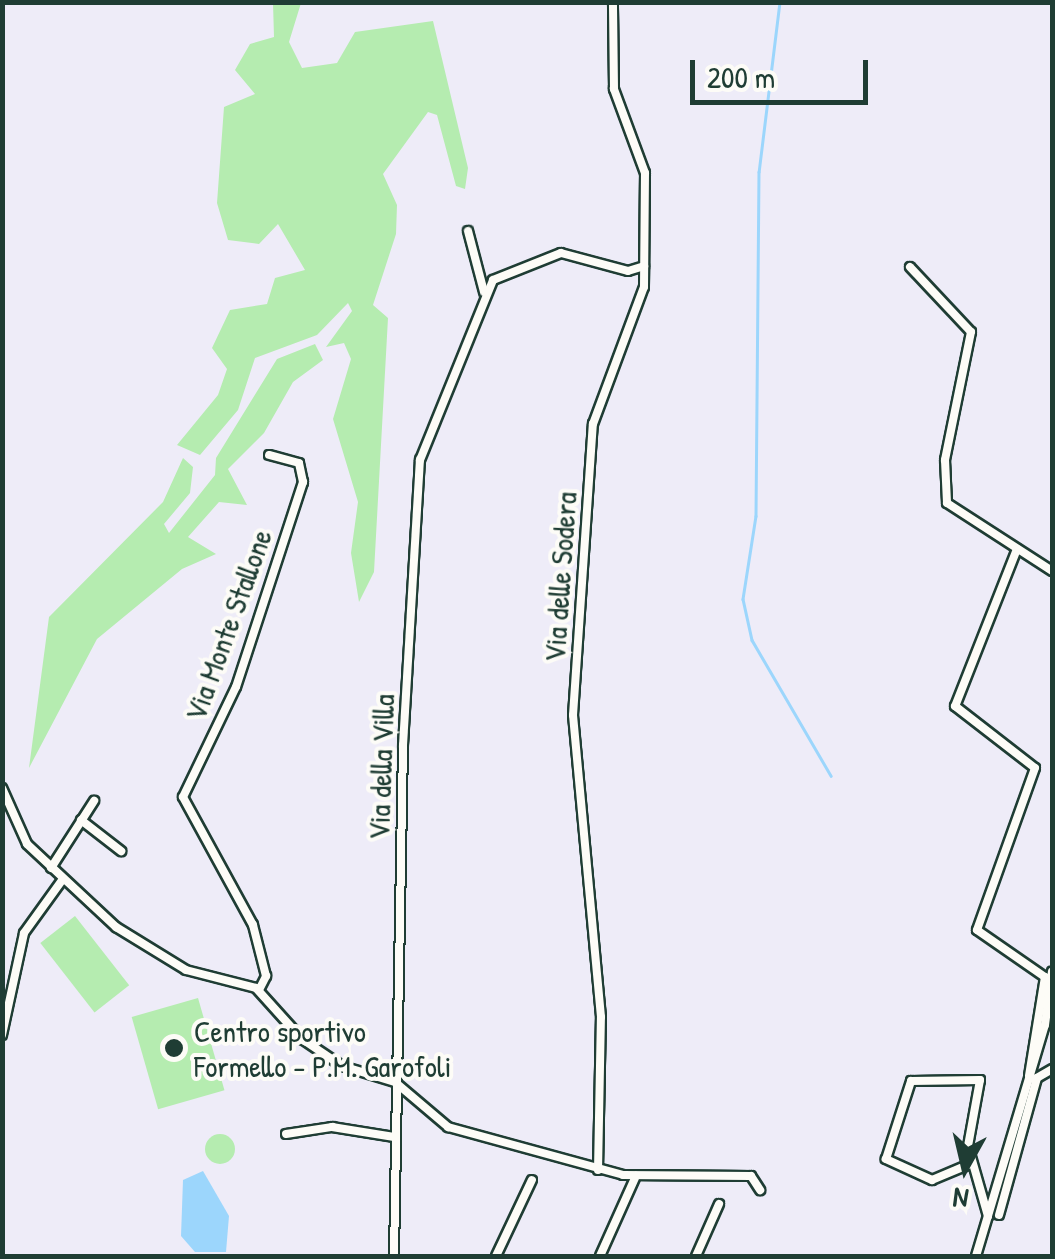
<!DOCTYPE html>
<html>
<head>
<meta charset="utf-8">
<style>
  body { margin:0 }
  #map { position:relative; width:1055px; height:1259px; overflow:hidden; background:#eeecf8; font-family:"Patrick Hand",sans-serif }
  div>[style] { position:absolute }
  .green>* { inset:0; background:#b5ecb0; transform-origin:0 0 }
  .round { border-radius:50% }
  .water>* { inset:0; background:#9cd6fc }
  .stream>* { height:2.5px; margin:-1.25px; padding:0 1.25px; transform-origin:1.25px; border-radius:1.25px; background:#9cd6fc }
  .roads { filter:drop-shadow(2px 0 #1f3d34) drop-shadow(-2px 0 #1f3d34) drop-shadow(0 2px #1f3d34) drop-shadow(0 -2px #1f3d34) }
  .minor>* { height:8px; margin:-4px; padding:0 4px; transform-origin:4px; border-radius:4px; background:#fdfcf7 }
  .dots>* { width:28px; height:28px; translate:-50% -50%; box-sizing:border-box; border:5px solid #fdfcf7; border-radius:50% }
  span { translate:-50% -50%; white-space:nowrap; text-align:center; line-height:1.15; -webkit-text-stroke:8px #fdfcf7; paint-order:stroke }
  .street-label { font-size:30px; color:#1f3d34 }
  .poi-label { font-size:30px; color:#1f3d34 }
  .left { translate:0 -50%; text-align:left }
  .frame { position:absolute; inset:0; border:5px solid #1f3d34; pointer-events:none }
  .north { position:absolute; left:915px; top:1119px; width:100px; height:100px; -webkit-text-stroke:8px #fdfcf7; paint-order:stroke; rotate:188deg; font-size:28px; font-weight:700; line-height:40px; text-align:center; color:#1f3d34 }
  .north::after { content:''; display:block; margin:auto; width:35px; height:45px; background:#1f3d34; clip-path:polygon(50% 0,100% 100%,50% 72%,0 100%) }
  .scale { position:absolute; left:690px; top:60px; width:178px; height:45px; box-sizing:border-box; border:5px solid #1f3d34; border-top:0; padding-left:12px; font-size:30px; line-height:35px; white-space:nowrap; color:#1f3d34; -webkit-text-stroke:8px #fdfcf7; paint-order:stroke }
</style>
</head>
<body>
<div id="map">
  <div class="green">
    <div style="clip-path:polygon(273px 3px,301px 3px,289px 42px,302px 68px,337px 63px,355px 32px,433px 21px,468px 168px,465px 189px,456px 186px,437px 115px,428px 112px,383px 174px,397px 205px,396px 234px,373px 305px,388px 318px,374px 572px,359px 602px,351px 553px,358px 502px,333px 419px,351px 359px,344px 343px,326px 347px,352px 311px,348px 303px,317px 335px,255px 358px,238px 410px,200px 455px,177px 445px,218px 395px,227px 369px,212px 348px,230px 310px,267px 304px,275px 278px,305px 270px,278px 224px,259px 244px,228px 240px,217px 203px,224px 107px,255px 94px,235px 70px,250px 44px,274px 37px)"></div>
    <div style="clip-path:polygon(315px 344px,323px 360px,293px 382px,264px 433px,228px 469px,247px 505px,219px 502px,188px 537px,216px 554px,182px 569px,97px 639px,29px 768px,49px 617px,163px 502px,183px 458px,193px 467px,190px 493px,164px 524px,169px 533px,215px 475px,216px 458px,277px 359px)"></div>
    <div style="left:75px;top:916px;width:88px;height:44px;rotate:52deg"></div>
    <div style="left:198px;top:998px;width:96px;height:69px;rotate:74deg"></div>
    <div class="round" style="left:205px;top:1134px;width:30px;height:30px"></div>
  </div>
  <div class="water">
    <div style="clip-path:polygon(203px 1171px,229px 1216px,226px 1252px,195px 1252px,181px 1236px,183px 1180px)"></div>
  </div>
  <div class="stream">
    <div style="left:780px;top:2px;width:171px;rotate:97deg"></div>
    <div style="left:759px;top:172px;width:344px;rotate:90.5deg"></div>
    <div style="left:756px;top:516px;width:84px;rotate:98.9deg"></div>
    <div style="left:743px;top:599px;width:42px;rotate:77.6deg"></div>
    <div style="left:752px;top:640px;width:157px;rotate:59.8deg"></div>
  </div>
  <div class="roads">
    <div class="minor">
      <div style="left:468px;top:231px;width:63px;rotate:75.3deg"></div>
      <div style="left:910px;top:267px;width:89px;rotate:46.8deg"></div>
      <div style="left:971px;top:332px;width:131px;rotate:101.5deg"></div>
      <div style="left:945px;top:460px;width:43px;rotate:87.3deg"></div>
      <div style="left:947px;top:503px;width:125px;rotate:32.9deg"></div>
      <div style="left:1017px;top:549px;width:169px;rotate:111.5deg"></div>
      <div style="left:955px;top:706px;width:101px;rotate:37.8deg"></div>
      <div style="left:1035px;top:768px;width:172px;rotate:109.7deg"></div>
      <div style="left:977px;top:930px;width:83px;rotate:34.7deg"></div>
      <div style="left:1045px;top:977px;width:100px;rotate:99.2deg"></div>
      <div style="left:2px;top:788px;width:61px;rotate:65.9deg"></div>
      <div style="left:27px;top:844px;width:122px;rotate:43deg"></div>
      <div style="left:116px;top:927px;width:82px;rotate:31.6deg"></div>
      <div style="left:186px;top:970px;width:72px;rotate:14.4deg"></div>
      <div style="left:256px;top:988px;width:69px;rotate:48deg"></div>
      <div style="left:302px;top:1039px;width:48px;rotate:34deg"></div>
      <div style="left:342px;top:1066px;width:55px;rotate:16.8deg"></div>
      <div style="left:395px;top:1082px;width:70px;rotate:40.3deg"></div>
      <div style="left:448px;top:1127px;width:181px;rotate:15.3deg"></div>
      <div style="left:623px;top:1175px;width:128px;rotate:0.4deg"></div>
      <div style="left:751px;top:1176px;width:17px;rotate:57deg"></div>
      <div style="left:81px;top:820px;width:51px;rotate:37.8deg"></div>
      <div style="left:51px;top:868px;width:80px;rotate:-57.3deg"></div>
      <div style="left:259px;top:990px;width:16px;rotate:-63deg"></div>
      <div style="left:266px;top:976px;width:53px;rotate:-104.3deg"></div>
      <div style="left:253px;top:925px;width:146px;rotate:-118.7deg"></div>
      <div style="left:183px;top:797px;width:122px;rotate:-64.3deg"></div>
      <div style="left:236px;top:687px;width:216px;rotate:-71.9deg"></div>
      <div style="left:303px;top:482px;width:19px;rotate:-102deg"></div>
      <div style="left:299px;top:463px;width:31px;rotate:-165deg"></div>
      <div style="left:2px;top:1035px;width:104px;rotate:-77.8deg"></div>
      <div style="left:24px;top:933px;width:67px;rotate:-54.2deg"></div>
      <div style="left:1035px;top:1079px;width:20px;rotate:-30deg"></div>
      <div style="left:286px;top:1134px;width:47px;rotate:-8.7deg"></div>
      <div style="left:332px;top:1127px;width:63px;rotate:9.2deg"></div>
      <div style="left:970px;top:1164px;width:41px;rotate:157.2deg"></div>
      <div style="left:932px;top:1180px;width:51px;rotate:-155.5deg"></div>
      <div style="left:886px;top:1159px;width:82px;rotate:-72.2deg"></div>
      <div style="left:911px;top:1081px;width:69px;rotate:-0.8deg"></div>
      <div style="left:980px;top:1080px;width:67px;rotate:100.3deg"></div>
      <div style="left:968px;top:1146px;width:73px;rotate:74.1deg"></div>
      <div style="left:598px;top:1170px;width:153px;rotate:-88.9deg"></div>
      <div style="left:601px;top:1017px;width:303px;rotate:-95.3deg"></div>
      <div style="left:573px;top:715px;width:292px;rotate:-86.1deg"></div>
      <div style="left:593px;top:424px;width:146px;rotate:-69.6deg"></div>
      <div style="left:644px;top:287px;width:114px;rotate:-89.5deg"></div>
      <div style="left:645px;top:173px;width:90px;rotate:-110.3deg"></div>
      <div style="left:614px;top:89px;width:87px;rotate:-90.7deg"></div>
      <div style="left:999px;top:1215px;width:142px;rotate:-74.5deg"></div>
      <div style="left:394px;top:1256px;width:511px;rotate:-88.99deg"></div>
      <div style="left:403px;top:745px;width:286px;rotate:-86.6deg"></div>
      <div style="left:420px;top:460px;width:194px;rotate:-67.9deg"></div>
      <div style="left:493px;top:280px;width:73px;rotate:-21.7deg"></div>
      <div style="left:561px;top:253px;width:69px;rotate:15deg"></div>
      <div style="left:628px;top:271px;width:17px;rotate:-17deg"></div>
      <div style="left:496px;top:1256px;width:84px;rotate:-64.7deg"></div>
      <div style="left:600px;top:1256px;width:88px;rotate:-65.8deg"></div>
      <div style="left:696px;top:1256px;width:57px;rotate:-66.1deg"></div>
      <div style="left:976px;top:1256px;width:241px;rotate:-73.4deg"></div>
      <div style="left:1045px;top:1025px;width:54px;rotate:-82.6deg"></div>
    </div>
  </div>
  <div class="dots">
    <div style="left:174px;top:1048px;background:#1f3d34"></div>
  </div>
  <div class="street-label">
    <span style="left:560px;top:577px;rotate:-86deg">Via delle Sodera</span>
    <span style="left:228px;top:625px;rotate:-70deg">Via Monte Stallone</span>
    <span style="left:381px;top:767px;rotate:-88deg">Via della Villa</span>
  </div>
  <div class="poi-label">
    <span class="left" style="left:194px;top:1048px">Centro sportivo<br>Formello - P.M. Garofoli</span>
  </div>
  <div class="frame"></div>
  <div class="north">N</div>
  <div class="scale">200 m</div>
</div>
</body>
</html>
